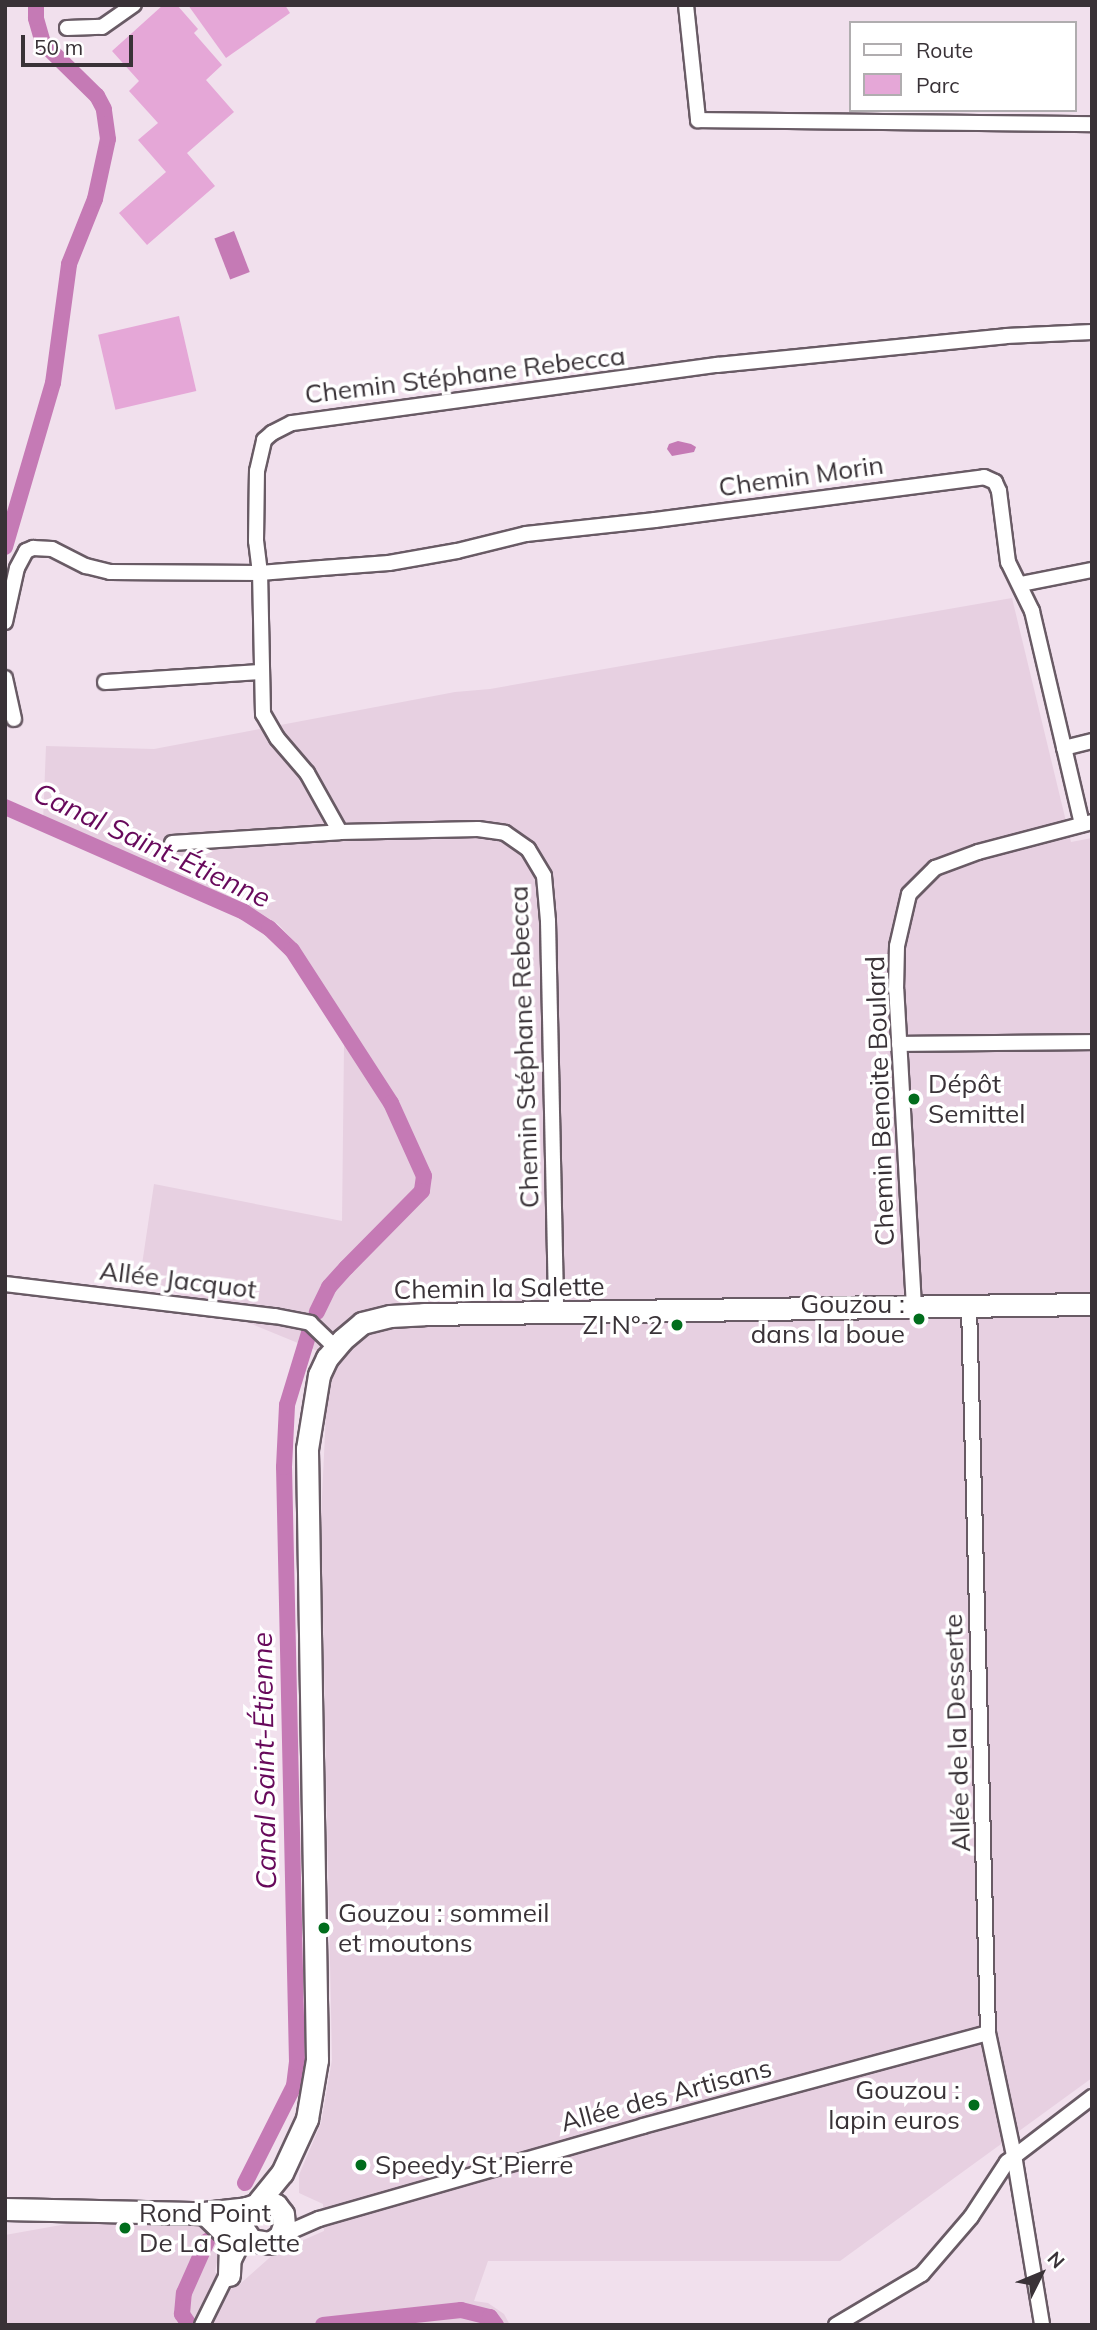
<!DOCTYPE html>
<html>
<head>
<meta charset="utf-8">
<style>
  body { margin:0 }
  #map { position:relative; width:1097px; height:2330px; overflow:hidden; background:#f1e0ed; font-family:Mulish,sans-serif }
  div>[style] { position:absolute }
  .built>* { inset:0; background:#e7d0e1 }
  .green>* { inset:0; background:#e5a7d7; transform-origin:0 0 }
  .water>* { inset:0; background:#c57ab5; transform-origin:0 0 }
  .canal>* { height:16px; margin:-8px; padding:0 8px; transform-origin:8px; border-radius:8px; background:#c57ab5 }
  .roads { filter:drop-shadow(2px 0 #695b65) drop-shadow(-2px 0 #695b65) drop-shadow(0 2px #695b65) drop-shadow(0 -2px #695b65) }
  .street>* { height:14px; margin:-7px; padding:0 7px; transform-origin:7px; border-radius:7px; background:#fff }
  .secondary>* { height:21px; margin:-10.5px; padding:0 10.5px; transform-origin:10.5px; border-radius:10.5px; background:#fff }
  .dots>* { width:19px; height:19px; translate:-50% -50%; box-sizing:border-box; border:4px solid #fff; border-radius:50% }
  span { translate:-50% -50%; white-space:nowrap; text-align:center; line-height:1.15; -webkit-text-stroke:7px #fff; paint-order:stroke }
  .street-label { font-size:26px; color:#393237 }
  .poi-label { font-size:26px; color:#393237 }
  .left { translate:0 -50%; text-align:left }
  .right { translate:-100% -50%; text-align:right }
  .water-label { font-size:28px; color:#67095b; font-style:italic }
  .frame { position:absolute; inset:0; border:7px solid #393237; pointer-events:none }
  .legend { position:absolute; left:849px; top:21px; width:228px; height:91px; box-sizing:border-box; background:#fff; border:2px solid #b0adaf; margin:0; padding:9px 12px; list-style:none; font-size:21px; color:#393237 }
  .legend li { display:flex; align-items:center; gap:14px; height:35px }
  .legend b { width:35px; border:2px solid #b0adaf }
  .north { position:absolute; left:1006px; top:2239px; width:70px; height:70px; -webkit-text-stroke:5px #fff; paint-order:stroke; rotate:47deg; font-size:19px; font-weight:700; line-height:28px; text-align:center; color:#393237 }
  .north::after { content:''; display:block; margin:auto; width:24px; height:32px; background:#393237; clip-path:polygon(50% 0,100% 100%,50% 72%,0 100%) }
  .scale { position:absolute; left:21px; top:35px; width:112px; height:32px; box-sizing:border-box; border:4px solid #393237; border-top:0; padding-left:9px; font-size:21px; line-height:24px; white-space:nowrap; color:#393237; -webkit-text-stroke:5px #fff; paint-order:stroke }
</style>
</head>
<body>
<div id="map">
  <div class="built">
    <div style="clip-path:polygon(1012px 598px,1071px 842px,1092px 838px,1092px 2078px,840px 2261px,488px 2261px,474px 2301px,488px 2303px,504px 2314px,510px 2325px,5px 2325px,5px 2235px,89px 2220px,202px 2226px,212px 2230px,221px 2242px,215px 2272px,240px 2284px,276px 2252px,324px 2231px,323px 2204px,299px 2193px,299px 2175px,321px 2123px,332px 2060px,321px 1518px,326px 1413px,332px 1379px,338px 1365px,315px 1350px,140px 1278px,154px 1184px,342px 1221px,344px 1045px,293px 940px,278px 924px,242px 902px,43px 822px,46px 746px,154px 749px,455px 692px,490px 689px)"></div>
  </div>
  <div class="green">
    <div style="clip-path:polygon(163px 5px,177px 5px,198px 29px,194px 33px,222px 65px,206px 80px,234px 112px,187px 153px,215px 186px,147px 245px,119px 213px,166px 172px,138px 140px,158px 123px,129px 91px,139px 81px,112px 51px)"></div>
    <div style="clip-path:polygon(188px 5px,285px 5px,290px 13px,226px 58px)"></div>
    <div style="left:179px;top:316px;width:77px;height:83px;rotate:77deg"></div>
  </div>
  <div class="water">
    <div style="left:234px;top:231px;width:44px;height:21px;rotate:69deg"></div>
    <div style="clip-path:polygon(678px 441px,691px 444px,696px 447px,694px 452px,672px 456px,667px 449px,669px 444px)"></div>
  </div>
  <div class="canal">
    <div style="left:5px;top:547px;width:171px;rotate:-73.7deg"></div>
    <div style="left:53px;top:383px;width:120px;rotate:-82.3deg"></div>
    <div style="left:69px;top:264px;width:70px;rotate:-68.2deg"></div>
    <div style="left:95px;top:199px;width:61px;rotate:-77.8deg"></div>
    <div style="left:108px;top:139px;width:30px;rotate:-98deg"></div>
    <div style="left:104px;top:109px;width:15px;rotate:-118deg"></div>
    <div style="left:97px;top:96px;width:76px;rotate:-135.5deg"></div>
    <div style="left:43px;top:43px;width:26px;rotate:-106deg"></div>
    <div style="left:36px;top:18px;width:13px;rotate:-90deg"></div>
    <div style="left:5px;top:807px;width:261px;rotate:23.7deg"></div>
    <div style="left:244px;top:912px;width:30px;rotate:33deg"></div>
    <div style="left:269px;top:928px;width:32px;rotate:44deg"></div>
    <div style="left:292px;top:950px;width:182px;rotate:57.1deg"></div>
    <div style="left:391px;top:1103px;width:80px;rotate:65.7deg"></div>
    <div style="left:424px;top:1176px;width:15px;rotate:98deg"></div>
    <div style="left:422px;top:1191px;width:108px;rotate:134.6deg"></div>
    <div style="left:346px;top:1268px;width:25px;rotate:132deg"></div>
    <div style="left:329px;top:1287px;width:28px;rotate:116deg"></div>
    <div style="left:245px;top:2183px;width:109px;rotate:-63.2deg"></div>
    <div style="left:294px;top:2086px;width:24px;rotate:-83deg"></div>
    <div style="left:297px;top:2062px;width:595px;rotate:-91.25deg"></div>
    <div style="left:284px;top:1467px;width:62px;rotate:-87.2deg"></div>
    <div style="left:287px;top:1405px;width:78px;rotate:-73deg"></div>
    <div style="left:188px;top:2323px;width:11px;rotate:-124deg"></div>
    <div style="left:182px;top:2314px;width:21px;rotate:-85deg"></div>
    <div style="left:184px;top:2293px;width:57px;rotate:-66.1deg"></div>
    <div style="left:323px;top:2325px;width:139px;rotate:-6.2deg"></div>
    <div style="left:461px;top:2310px;width:30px;rotate:14deg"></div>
    <div style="left:490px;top:2317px;width:10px;rotate:53deg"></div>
  </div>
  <div class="roads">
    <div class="street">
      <div style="left:686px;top:5px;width:116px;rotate:84deg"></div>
      <div style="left:698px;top:120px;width:394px;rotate:0.6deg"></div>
      <div style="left:67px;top:28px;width:35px;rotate:-2deg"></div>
      <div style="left:102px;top:27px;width:39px;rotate:-35deg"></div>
      <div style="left:1021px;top:584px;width:72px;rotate:-11.2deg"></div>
      <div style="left:5px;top:622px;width:55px;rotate:-77.5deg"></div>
      <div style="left:17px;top:568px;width:19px;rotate:-62deg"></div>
      <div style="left:26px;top:551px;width:8px;rotate:-23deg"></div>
      <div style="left:33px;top:548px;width:19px;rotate:3deg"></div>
      <div style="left:52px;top:549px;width:38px;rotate:27deg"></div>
      <div style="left:86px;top:566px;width:25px;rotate:14deg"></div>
      <div style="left:110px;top:572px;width:150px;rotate:0.4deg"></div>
      <div style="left:260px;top:573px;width:62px;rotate:-4.6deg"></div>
      <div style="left:322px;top:568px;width:67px;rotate:-4.3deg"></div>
      <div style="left:389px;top:563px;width:69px;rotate:-10deg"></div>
      <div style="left:457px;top:551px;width:71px;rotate:-13.8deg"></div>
      <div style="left:526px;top:534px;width:130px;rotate:-6.2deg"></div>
      <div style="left:655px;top:520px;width:332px;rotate:-7.4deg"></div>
      <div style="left:984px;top:477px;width:12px;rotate:24deg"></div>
      <div style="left:995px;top:482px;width:10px;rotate:66deg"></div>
      <div style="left:999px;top:491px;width:72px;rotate:82.8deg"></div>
      <div style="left:1008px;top:562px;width:55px;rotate:63.9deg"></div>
      <div style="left:1032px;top:611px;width:219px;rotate:76.8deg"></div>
      <div style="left:5px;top:678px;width:42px;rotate:77.6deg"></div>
      <div style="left:105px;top:682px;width:156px;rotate:-3.7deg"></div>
      <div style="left:1064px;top:748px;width:29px;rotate:-14deg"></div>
      <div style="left:340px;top:832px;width:68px;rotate:-119.2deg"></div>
      <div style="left:307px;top:773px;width:46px;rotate:-130.6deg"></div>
      <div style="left:277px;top:738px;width:28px;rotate:-120deg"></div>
      <div style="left:263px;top:714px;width:141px;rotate:-91.2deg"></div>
      <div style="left:260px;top:573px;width:32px;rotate:-97deg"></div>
      <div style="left:256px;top:541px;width:70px;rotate:-89.2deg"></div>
      <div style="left:257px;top:471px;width:32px;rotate:-77deg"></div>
      <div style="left:264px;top:440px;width:11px;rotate:-41deg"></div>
      <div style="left:272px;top:433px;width:22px;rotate:-27deg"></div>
      <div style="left:292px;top:423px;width:429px;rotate:-7.8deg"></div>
      <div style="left:717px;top:365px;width:290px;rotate:-5.7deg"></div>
      <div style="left:1006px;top:336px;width:86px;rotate:-2.7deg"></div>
      <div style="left:172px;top:843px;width:168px;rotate:-3.7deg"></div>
      <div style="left:340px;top:832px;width:138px;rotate:-1.2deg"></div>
      <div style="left:478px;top:829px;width:27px;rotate:8deg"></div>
      <div style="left:505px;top:833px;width:28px;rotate:35deg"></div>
      <div style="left:528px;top:849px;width:31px;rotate:59deg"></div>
      <div style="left:544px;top:876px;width:45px;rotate:84.9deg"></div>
      <div style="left:548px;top:921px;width:393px;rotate:88.8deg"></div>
      <div style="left:899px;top:1044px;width:193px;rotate:-0.6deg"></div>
      <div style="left:5px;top:1284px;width:272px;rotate:6.8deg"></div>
      <div style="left:275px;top:1316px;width:36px;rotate:11deg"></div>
      <div style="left:310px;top:1323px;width:35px;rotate:44deg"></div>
      <div style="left:969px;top:1306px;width:727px;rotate:88.5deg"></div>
      <div style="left:988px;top:2033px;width:125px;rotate:78deg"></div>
      <div style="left:1014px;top:2155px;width:172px;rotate:80.6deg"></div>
      <div style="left:914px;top:1307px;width:318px;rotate:-93.2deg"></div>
      <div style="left:896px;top:990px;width:44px;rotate:-88.7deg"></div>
      <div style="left:897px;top:946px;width:53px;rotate:-77deg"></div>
      <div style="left:909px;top:894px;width:37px;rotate:-45deg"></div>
      <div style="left:935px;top:868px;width:46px;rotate:-20.4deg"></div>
      <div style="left:978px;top:852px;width:118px;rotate:-14.7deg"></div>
      <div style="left:280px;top:2236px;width:43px;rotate:-23.6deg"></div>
      <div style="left:319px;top:2219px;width:337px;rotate:-16deg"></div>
      <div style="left:643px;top:2126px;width:357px;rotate:-15.1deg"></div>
      <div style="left:202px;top:2325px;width:99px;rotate:-63.7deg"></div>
      <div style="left:836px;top:2325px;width:100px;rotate:-30.7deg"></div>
      <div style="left:922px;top:2274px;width:75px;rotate:-49.3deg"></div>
      <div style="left:971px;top:2217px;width:66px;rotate:-56.8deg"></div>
      <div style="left:1007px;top:2162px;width:107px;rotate:-37.4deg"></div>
    </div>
    <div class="secondary">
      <div style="left:259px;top:2201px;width:36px;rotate:-51deg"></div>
      <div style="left:282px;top:2173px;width:60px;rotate:-65.2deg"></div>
      <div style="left:307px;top:2119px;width:60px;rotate:-80.4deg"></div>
      <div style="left:317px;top:2060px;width:611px;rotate:-90.94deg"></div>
      <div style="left:307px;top:1449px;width:75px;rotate:-80.8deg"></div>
      <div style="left:319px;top:1375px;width:19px;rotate:-65deg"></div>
      <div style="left:327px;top:1358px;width:23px;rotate:-50deg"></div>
      <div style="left:342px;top:1340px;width:26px;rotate:-40deg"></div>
      <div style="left:362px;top:1323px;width:29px;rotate:-14deg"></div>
      <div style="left:390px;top:1316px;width:34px;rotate:-3deg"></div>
      <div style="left:424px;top:1314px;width:668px;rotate:-0.86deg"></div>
      <div style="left:5px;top:2209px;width:199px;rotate:1.2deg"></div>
      <div style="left:204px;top:2213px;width:43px;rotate:-6.6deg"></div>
      <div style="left:247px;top:2208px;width:19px;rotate:-21deg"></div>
      <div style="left:265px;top:2201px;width:12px;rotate:20deg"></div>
      <div style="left:276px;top:2205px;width:11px;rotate:52deg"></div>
      <div style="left:283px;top:2214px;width:11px;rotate:85deg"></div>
      <div style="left:284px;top:2225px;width:12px;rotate:110deg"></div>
      <div style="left:280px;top:2236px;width:12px;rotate:145deg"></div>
      <div style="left:270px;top:2243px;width:19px;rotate:-171deg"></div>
      <div style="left:251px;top:2240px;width:16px;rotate:-125deg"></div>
      <div style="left:242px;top:2227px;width:20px;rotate:-75deg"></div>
      <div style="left:204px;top:2213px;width:30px;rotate:44deg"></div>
      <div style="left:226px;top:2234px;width:13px;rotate:72deg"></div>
      <div style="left:230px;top:2246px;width:29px;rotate:92deg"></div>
    </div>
  </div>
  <div class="dots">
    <div style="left:914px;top:1099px;background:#016d1c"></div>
    <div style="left:919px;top:1319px;background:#016d1c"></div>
    <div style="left:677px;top:1325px;background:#016d1c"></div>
    <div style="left:324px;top:1928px;background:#016d1c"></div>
    <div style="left:974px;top:2105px;background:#016d1c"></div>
    <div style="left:361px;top:2165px;background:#016d1c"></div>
    <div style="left:125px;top:2228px;background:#016d1c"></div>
  </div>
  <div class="street-label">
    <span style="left:465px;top:375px;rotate:-7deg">Chemin Stéphane Rebecca</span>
    <span style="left:801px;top:476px;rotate:-8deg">Chemin Morin</span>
    <span style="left:524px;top:1047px;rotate:-92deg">Chemin Stéphane Rebecca</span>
    <span style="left:880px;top:1101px;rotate:-92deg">Chemin Benoite Boulard</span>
    <span style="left:178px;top:1280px;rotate:7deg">Allée Jacquot</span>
    <span style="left:499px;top:1288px;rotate:-1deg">Chemin la Salette</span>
    <span style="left:957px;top:1733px;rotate:-92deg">Allée de la Desserte</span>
    <span style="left:666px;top:2095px;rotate:-15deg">Allée des Artisans</span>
  </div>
  <div class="poi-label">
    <span class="left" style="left:928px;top:1099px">Dépôt<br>Semittel</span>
    <span class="right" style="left:905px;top:1319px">Gouzou :<br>dans la boue</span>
    <span class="right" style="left:663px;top:1325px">ZI N° 2</span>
    <span class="left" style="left:338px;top:1928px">Gouzou : sommeil<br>et moutons</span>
    <span class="right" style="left:960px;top:2105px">Gouzou :<br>lapin euros</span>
    <span class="left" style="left:375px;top:2165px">Speedy St Pierre</span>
    <span class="left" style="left:139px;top:2228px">Rond Point<br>De La Salette</span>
  </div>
  <div class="water-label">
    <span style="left:152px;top:845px;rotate:25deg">Canal Saint-Étienne</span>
    <span style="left:264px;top:1761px;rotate:-91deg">Canal Saint-Étienne</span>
  </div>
  <div class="frame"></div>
  <ul class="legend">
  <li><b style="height:9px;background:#fff"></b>Route</li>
  <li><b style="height:19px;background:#e5a7d7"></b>Parc</li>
  </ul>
  <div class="north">N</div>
  <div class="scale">50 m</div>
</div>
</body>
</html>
